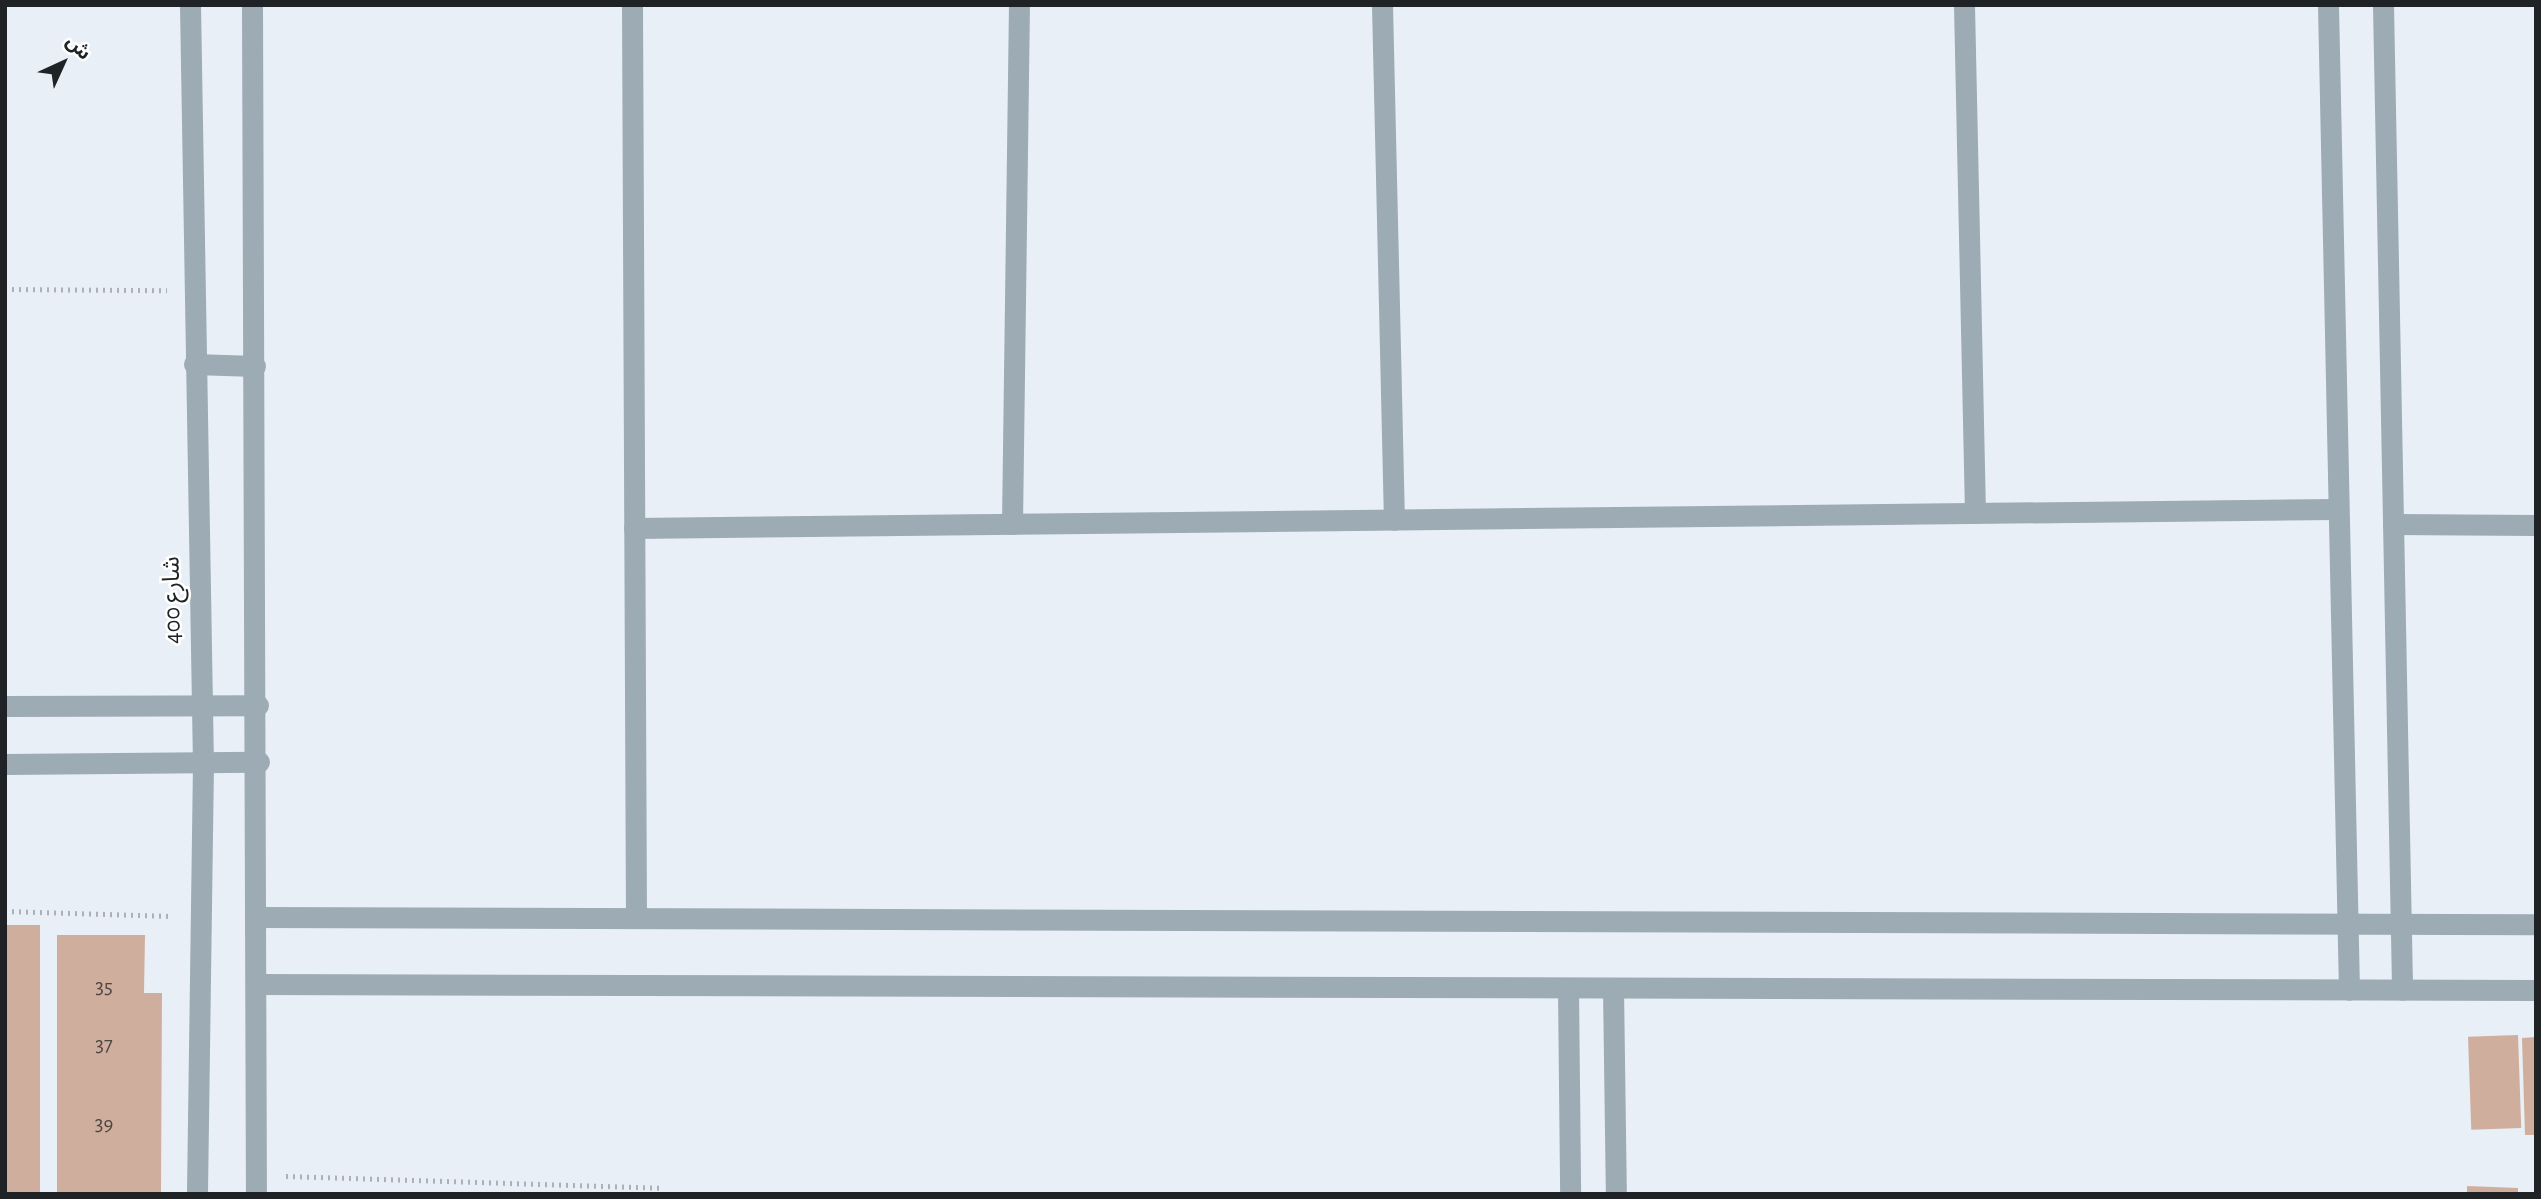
<!DOCTYPE html>
<html>
<head>
<meta charset="utf-8">
<style>
  body { margin:0 }
  #map { position:relative; width:2541px; height:1199px; overflow:hidden; background:#e8eff7; font-family:"Alegreya Sans","Noto Sans Arabic",sans-serif }
  div>[style] { position:absolute }
  .building>* { inset:0; background:#d0ae9e; transform-origin:0 0 }
  .path>* { height:4.5px; margin-top:-2.25px; transform-origin:0; background:repeating-linear-gradient(90deg,#abb1b7 0 2px,transparent 0 7px) }
  .minor>* { height:21px; margin:-10.5px; padding:0 10.5px; transform-origin:10.5px; border-radius:10.5px; background:#9dabb4 }
  .tertiary>* { height:21px; margin:-10.5px; padding:0 10.5px; transform-origin:10.5px; border-radius:10.5px; background:#9dabb4 }
  span { translate:-50% -50%; white-space:nowrap; text-align:center; line-height:1.15; -webkit-text-stroke:5px #fff; paint-order:stroke }
  .number-label { font-size:21px; color:#4c4643 }
  .number-label span { -webkit-text-stroke-width:0 }
  .street-label { font-size:24px; color:#202325 }
  .frame { position:absolute; inset:0; border:7px solid #202325; pointer-events:none }
  .north { position:absolute; left:28px; top:28px; width:70px; height:70px; -webkit-text-stroke:5px #fff; paint-order:stroke; rotate:45deg; font-size:19px; font-weight:700; line-height:28px; text-align:center; color:#202325 }
  .north::after { content:''; display:block; margin:auto; width:24px; height:32px; background:#202325; clip-path:polygon(50% 0,100% 100%,50% 72%,0 100%) }
</style>
</head>
<body>
<div id="map">
  <div class="building">
    <div style="left:5px;top:925px;width:35px;height:269px"></div>
    <div style="clip-path:polygon(57px 935px,145px 935px,144px 993px,162px 993px,161px 1194px,57px 1194px)"></div>
    <div style="left:2518px;top:1035px;width:93px;height:50px;rotate:88deg"></div>
    <div style="clip-path:polygon(2536px 1037px,2536px 1135px,2525px 1135px,2522px 1038px)"></div>
    <div style="clip-path:polygon(2467px 1186px,2518px 1188px,2518px 1194px,2467px 1194px)"></div>
  </div>
  <div class="path">
    <div style="left:5px;top:289px;width:162px;rotate:0.4deg"></div>
    <div style="left:5px;top:911px;width:167px;rotate:1.7deg"></div>
    <div style="left:286px;top:1176px;width:374px;rotate:1.8deg"></div>
  </div>
  <div class="minor">
    <div style="left:632px;top:5px;width:913px;rotate:89.75deg"></div>
    <div style="left:1382px;top:5px;width:515px;rotate:88.67deg"></div>
    <div style="left:1964px;top:5px;width:508px;rotate:88.76deg"></div>
    <div style="left:2328px;top:5px;width:985px;rotate:88.78deg"></div>
    <div style="left:2383px;top:5px;width:985px;rotate:88.89deg"></div>
    <div style="left:1012px;top:524px;width:519px;rotate:-89.23deg"></div>
    <div style="left:2393px;top:524px;width:143px;rotate:0.4deg"></div>
    <div style="left:634px;top:528px;width:1702px;rotate:-0.64deg"></div>
    <div style="left:256px;top:917px;width:2280px;rotate:0.18deg"></div>
    <div style="left:256px;top:984px;width:2280px;rotate:0.15deg"></div>
    <div style="left:1568px;top:988px;width:206px;rotate:89.4deg"></div>
    <div style="left:1613px;top:988px;width:206px;rotate:89.2deg"></div>
  </div>
  <div class="tertiary">
    <div style="left:190px;top:5px;width:758px;rotate:89.02deg"></div>
    <div style="left:203px;top:763px;width:431px;rotate:90.8deg"></div>
    <div style="left:252px;top:5px;width:1189px;rotate:89.81deg"></div>
    <div style="left:194px;top:364px;width:61px;rotate:1.9deg"></div>
    <div style="left:5px;top:706px;width:253px;rotate:-0.2deg"></div>
    <div style="left:5px;top:764px;width:254px;rotate:-0.5deg"></div>
  </div>
  <div class="number-label">
    <span style="left:104px;top:987px">35</span>
    <span style="left:104px;top:1045px">37</span>
    <span style="left:104px;top:1124px">39</span>
  </div>
  <div class="street-label">
    <span style="left:173px;top:600px;rotate:-91deg">شارع 400</span>
  </div>
  <div class="frame"></div>
  <div class="north">ش</div>
</div>
</body>
</html>
